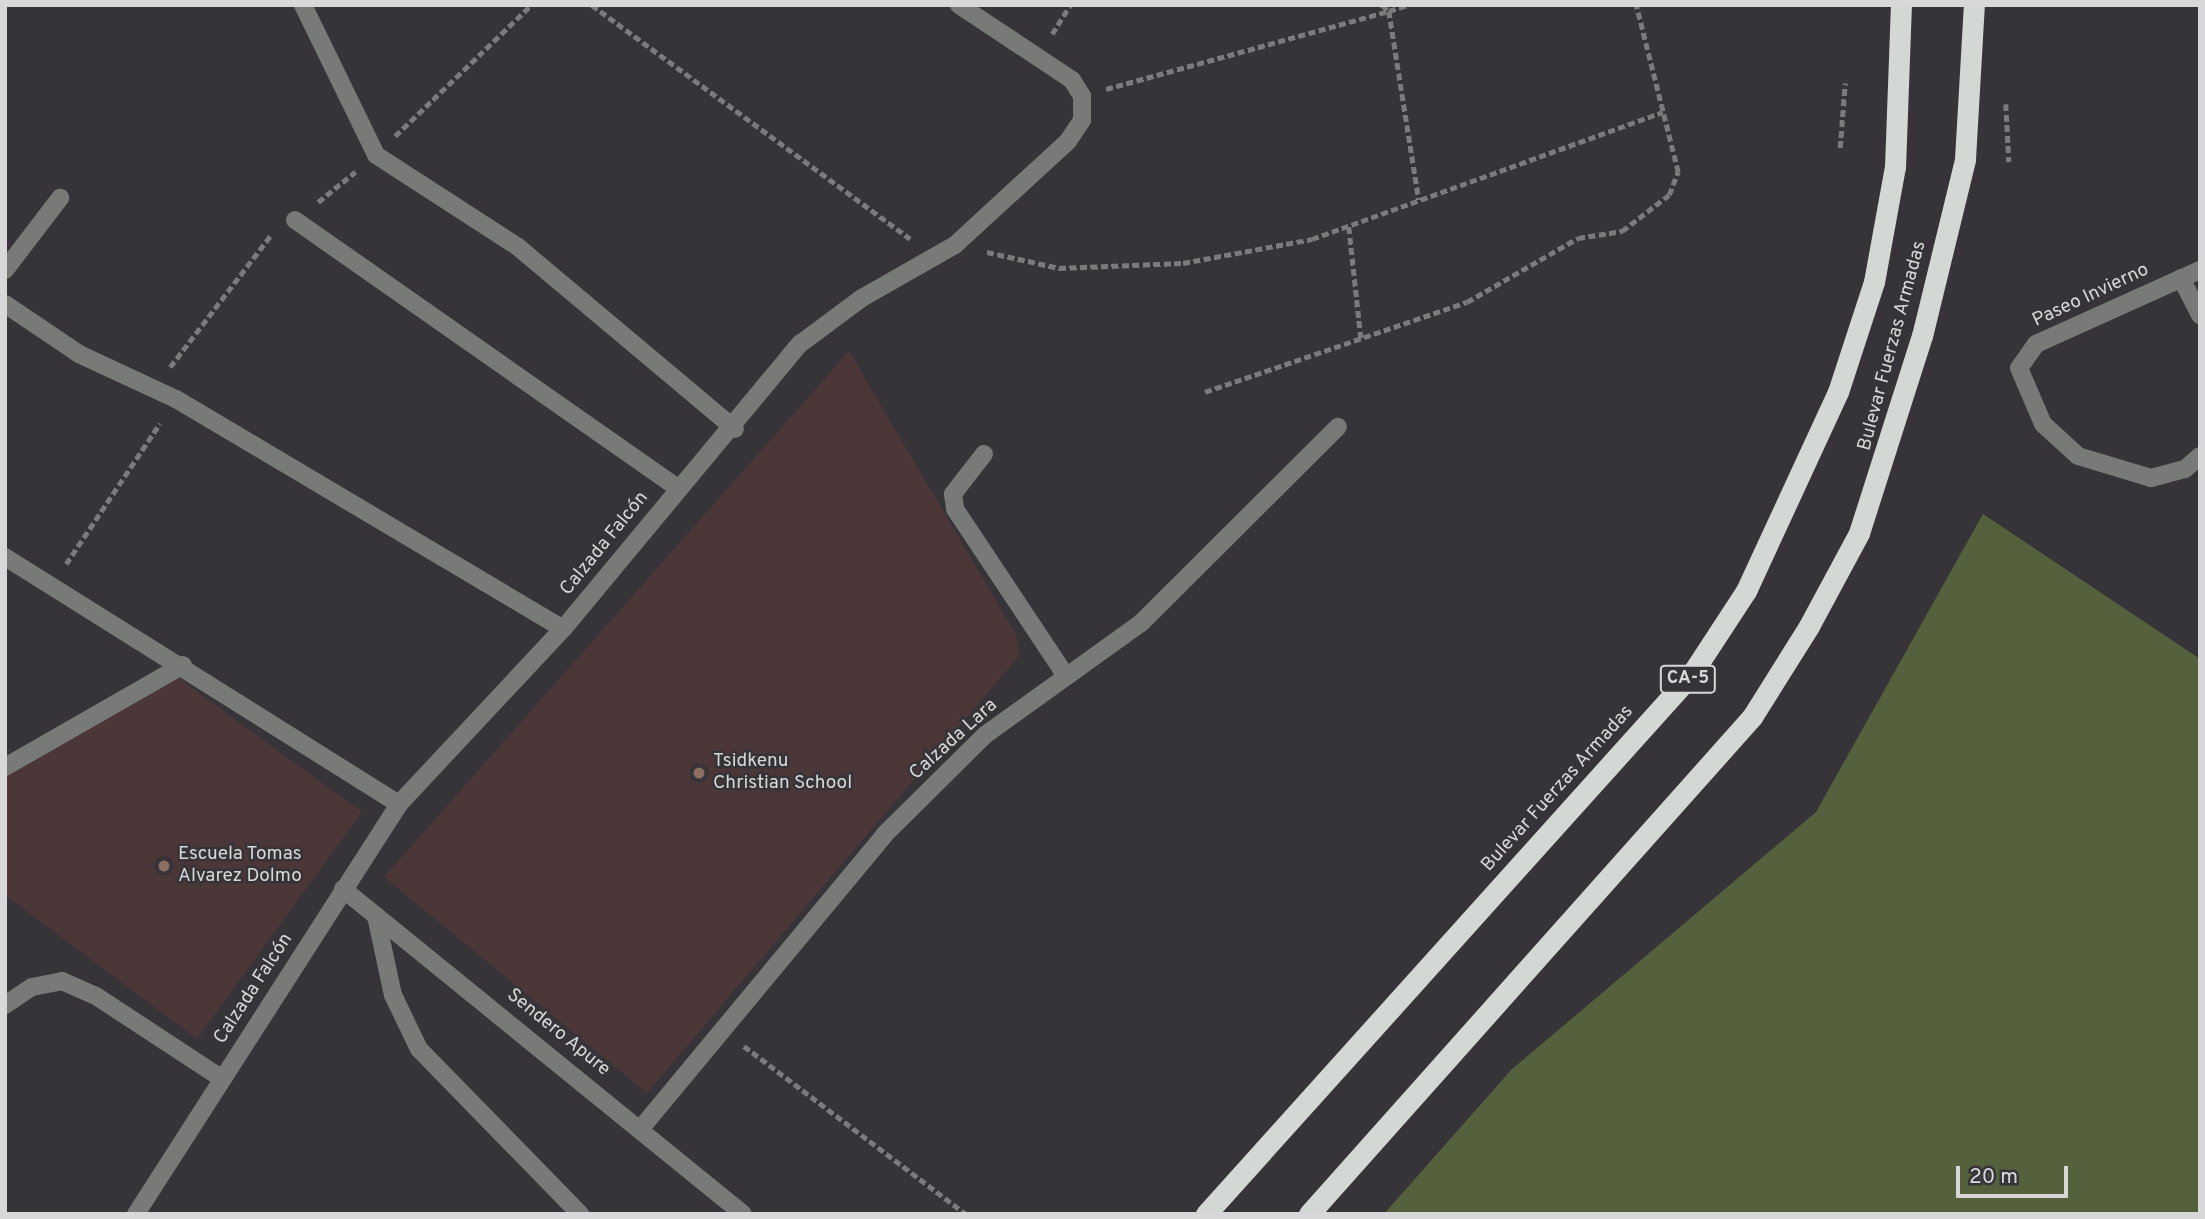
<!DOCTYPE html>
<html>
<head>
<meta charset="utf-8">
<style>
  body { margin:0 }
  #map { position:relative; width:2205px; height:1219px; overflow:hidden; background:#363438; font-family:Overpass,sans-serif }
  div>[style] { position:absolute }
  .education>* { inset:0; background:#4b3638 }
  .green>* { inset:0; background:#55613d }
  .path>* { height:4.5px; margin-top:-2.25px; transform-origin:0; background:repeating-linear-gradient(90deg,#7c7a7d 0 7px,transparent 0 10.5px) }
  .minor>* { height:18px; margin:-9px; padding:0 9px; transform-origin:9px; border-radius:9px; background:#787a78 }
  .highway>* { height:21px; margin:-10.5px; padding:0 10.5px; transform-origin:10.5px; border-radius:10.5px; background:#d4d8d4 }
  .dots>* { width:19px; height:19px; translate:-50% -50%; box-sizing:border-box; border:4px solid #363438; border-radius:50% }
  span { translate:-50% -50%; white-space:nowrap; text-align:center; line-height:1.15; -webkit-text-stroke:5px #363438; paint-order:stroke }
  .shield-label span { padding:2px 5px; background:#363438; border:2px solid; border-radius:5px; -webkit-text-stroke-width:0 }
  .shield-label { font-size:18px; color:#d8d7d9; font-weight:700 }
  .street-label { font-size:19px; color:#d8d7d9 }
  .poi-label { font-size:19px; color:#d8d7d9 }
  .left { translate:0 -50%; text-align:left }
  .frame { position:absolute; inset:0; border:7px solid #d8d7d9; pointer-events:none }
  .scale { position:absolute; left:1956px; top:1166px; width:112px; height:32px; box-sizing:border-box; border:4px solid #d8d7d9; border-top:0; padding-left:9px; font-size:21px; line-height:24px; white-space:nowrap; color:#d8d7d9; -webkit-text-stroke:5px #363438; paint-order:stroke }
</style>
</head>
<body>
<div id="map">
  <div class="education">
    <div style="clip-path:polygon(849px 351px,1017px 636px,1019px 656px,647px 1093px,384px 877px)"></div>
    <div style="clip-path:polygon(177px 677px,362px 812px,197px 1039px,5px 895px,5px 773px)"></div>
  </div>
  <div class="green">
    <div style="clip-path:polygon(1983px 514px,2200px 659px,2200px 1214px,1384px 1214px,1511px 1070px,1816px 812px)"></div>
  </div>
  <div class="path">
    <div style="left:592px;top:5px;width:395px;rotate:36.3deg"></div>
    <div style="left:1382px;top:5px;width:9px;rotate:41deg"></div>
    <div style="left:1389px;top:11px;width:20px;rotate:-18deg"></div>
    <div style="left:1052px;top:34px;width:34px;rotate:-58deg"></div>
    <div style="left:1106px;top:89px;width:294px;rotate:-15.4deg"></div>
    <div style="left:1389px;top:11px;width:191px;rotate:81deg"></div>
    <div style="left:2006px;top:104px;width:58px;rotate:87deg"></div>
    <div style="left:395px;top:136px;width:189px;rotate:-43.9deg"></div>
    <div style="left:1840px;top:148px;width:65px;rotate:-85.6deg"></div>
    <div style="left:318px;top:202px;width:48px;rotate:-39deg"></div>
    <div style="left:1349px;top:227px;width:112px;rotate:83.8deg"></div>
    <div style="left:987px;top:252px;width:74px;rotate:12.5deg"></div>
    <div style="left:1059px;top:268px;width:124px;rotate:-2.3deg"></div>
    <div style="left:1183px;top:263px;width:131px;rotate:-10.5deg"></div>
    <div style="left:1312px;top:239px;width:373px;rotate:-19.9deg"></div>
    <div style="left:170px;top:367px;width:166px;rotate:-52.6deg"></div>
    <div style="left:1205px;top:392px;width:277px;rotate:-19deg"></div>
    <div style="left:1467px;top:302px;width:128px;rotate:-30deg"></div>
    <div style="left:1578px;top:238px;width:45px;rotate:-9deg"></div>
    <div style="left:1622px;top:231px;width:59px;rotate:-37.5deg"></div>
    <div style="left:1669px;top:195px;width:25px;rotate:-69deg"></div>
    <div style="left:1678px;top:172px;width:172px;rotate:-104.1deg"></div>
    <div style="left:66px;top:564px;width:169px;rotate:-56.3deg"></div>
    <div style="left:744px;top:1046px;width:278px;rotate:37.1deg"></div>
  </div>
  <div class="minor">
    <div style="left:303px;top:5px;width:167px;rotate:64deg"></div>
    <div style="left:376px;top:155px;width:169px;rotate:32.9deg"></div>
    <div style="left:518px;top:247px;width:283px;rotate:40deg"></div>
    <div style="left:295px;top:220px;width:467px;rotate:35deg"></div>
    <div style="left:5px;top:270px;width:91px;rotate:-52.6deg"></div>
    <div style="left:2200px;top:270px;width:180px;rotate:155.7deg"></div>
    <div style="left:2036px;top:344px;width:29px;rotate:125deg"></div>
    <div style="left:2019px;top:368px;width:61px;rotate:66.8deg"></div>
    <div style="left:2043px;top:424px;width:47px;rotate:42.4deg"></div>
    <div style="left:2078px;top:456px;width:76px;rotate:16.8deg"></div>
    <div style="left:2151px;top:478px;width:35px;rotate:-15deg"></div>
    <div style="left:2185px;top:469px;width:20px;rotate:-41deg"></div>
    <div style="left:2181px;top:278px;width:42px;rotate:62.8deg"></div>
    <div style="left:5px;top:304px;width:89px;rotate:34deg"></div>
    <div style="left:79px;top:354px;width:107px;rotate:24.9deg"></div>
    <div style="left:176px;top:399px;width:450px;rotate:30.7deg"></div>
    <div style="left:984px;top:454px;width:51px;rotate:127.8deg"></div>
    <div style="left:953px;top:494px;width:15px;rotate:82deg"></div>
    <div style="left:955px;top:509px;width:201px;rotate:56.4deg"></div>
    <div style="left:5px;top:557px;width:465px;rotate:32.1deg"></div>
    <div style="left:5px;top:767px;width:205px;rotate:-29.8deg"></div>
    <div style="left:343px;top:889px;width:515px;rotate:39.09deg"></div>
    <div style="left:376px;top:916px;width:81px;rotate:77.9deg"></div>
    <div style="left:393px;top:995px;width:60px;rotate:64.3deg"></div>
    <div style="left:419px;top:1049px;width:231px;rotate:45.7deg"></div>
    <div style="left:5px;top:1005px;width:32px;rotate:-34deg"></div>
    <div style="left:32px;top:987px;width:31px;rotate:-11deg"></div>
    <div style="left:62px;top:981px;width:37px;rotate:24deg"></div>
    <div style="left:96px;top:996px;width:149px;rotate:33.3deg"></div>
    <div style="left:642px;top:1127px;width:379px;rotate:-50.3deg"></div>
    <div style="left:884px;top:835px;width:142px;rotate:-44.7deg"></div>
    <div style="left:985px;top:735px;width:192px;rotate:-35.7deg"></div>
    <div style="left:1141px;top:623px;width:278px;rotate:-44.9deg"></div>
    <div style="left:136px;top:1214px;width:487px;rotate:-57.3deg"></div>
    <div style="left:399px;top:804px;width:240px;rotate:-46.9deg"></div>
    <div style="left:563px;top:629px;width:371px;rotate:-50.3deg"></div>
    <div style="left:800px;top:344px;width:77px;rotate:-36.6deg"></div>
    <div style="left:862px;top:298px;width:107px;rotate:-29.7deg"></div>
    <div style="left:955px;top:245px;width:154px;rotate:-42.6deg"></div>
    <div style="left:1068px;top:141px;width:25px;rotate:-56deg"></div>
    <div style="left:1082px;top:120px;width:24px;rotate:-90deg"></div>
    <div style="left:1082px;top:96px;width:19px;rotate:-122deg"></div>
    <div style="left:1072px;top:80px;width:136px;rotate:-146.4deg"></div>
  </div>
  <div class="highway">
    <div style="left:1206px;top:1214px;width:725px;rotate:-48.02deg"></div>
    <div style="left:1691px;top:675px;width:100px;rotate:-56.8deg"></div>
    <div style="left:1746px;top:591px;width:219px;rotate:-65.2deg"></div>
    <div style="left:1838px;top:392px;width:116px;rotate:-71.9deg"></div>
    <div style="left:1874px;top:282px;width:117px;rotate:-79.7deg"></div>
    <div style="left:1895px;top:167px;width:162px;rotate:-87.9deg"></div>
    <div style="left:1309px;top:1214px;width:666px;rotate:-48.29deg"></div>
    <div style="left:1752px;top:717px;width:107px;rotate:-57.9deg"></div>
    <div style="left:1809px;top:626px;width:106px;rotate:-61.7deg"></div>
    <div style="left:1859px;top:533px;width:207px;rotate:-72.3deg"></div>
    <div style="left:1922px;top:336px;width:182px;rotate:-76.3deg"></div>
    <div style="left:1965px;top:159px;width:154px;rotate:-86.7deg"></div>
  </div>
  <div class="dots">
    <div style="left:699px;top:773px;background:#8d6e63"></div>
    <div style="left:164px;top:866px;background:#8d6e63"></div>
  </div>
  <div class="shield-label">
    <span style="left:1688px;top:679px">CA-5</span>
  </div>
  <div class="street-label">
    <span style="left:2091px;top:296px;rotate:-25deg">Paseo Invierno</span>
    <span style="left:1893px;top:346px;rotate:-75deg">Bulevar Fuerzas Armadas</span>
    <span style="left:605px;top:544px;rotate:-51deg">Calzada Falcón</span>
    <span style="left:954px;top:740px;rotate:-42deg">Calzada Lara</span>
    <span style="left:1558px;top:789px;rotate:-48deg">Bulevar Fuerzas Armadas</span>
    <span style="left:254px;top:989px;rotate:-57deg">Calzada Falcón</span>
    <span style="left:558px;top:1033px;rotate:39deg">Sendero Apure</span>
  </div>
  <div class="poi-label">
    <span class="left" style="left:713px;top:773px">Tsidkenu<br>Christian School</span>
    <span class="left" style="left:178px;top:866px">Escuela Tomas<br>Alvarez Dolmo</span>
  </div>
  <div class="frame"></div>
  <div class="scale">20 m</div>
</div>
</body>
</html>
